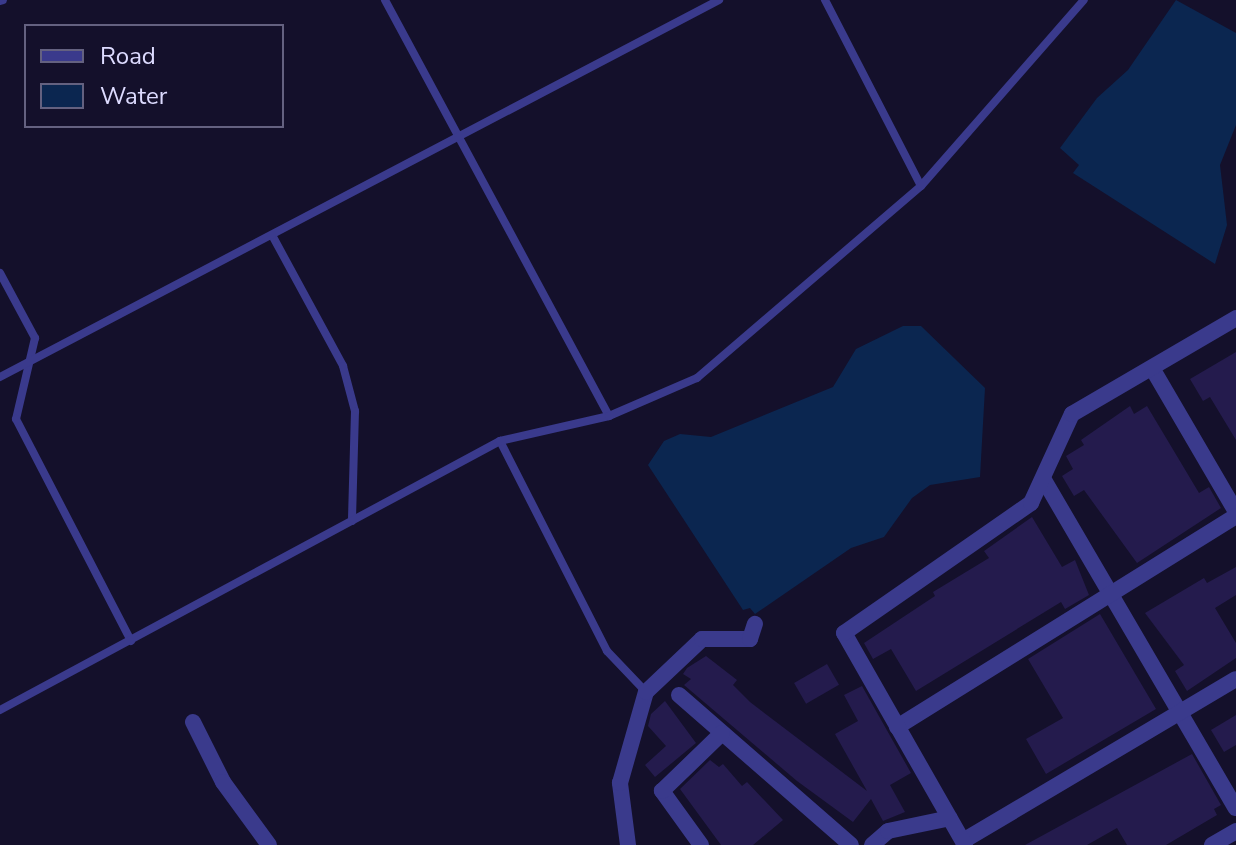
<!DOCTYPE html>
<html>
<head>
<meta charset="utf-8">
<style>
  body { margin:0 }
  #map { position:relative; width:1236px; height:845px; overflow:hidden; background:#14102b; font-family:"Nunito Sans",sans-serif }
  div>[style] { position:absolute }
  .water>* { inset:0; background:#0b2650 }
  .building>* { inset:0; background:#241b4d; transform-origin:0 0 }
  .lane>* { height:8px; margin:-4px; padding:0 4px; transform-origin:4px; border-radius:4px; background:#3a3a8c }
  .street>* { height:16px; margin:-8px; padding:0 8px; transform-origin:8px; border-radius:8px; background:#3a3a8c }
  span { translate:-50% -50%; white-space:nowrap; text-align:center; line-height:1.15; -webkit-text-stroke:7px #14102b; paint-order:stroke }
  .legend { position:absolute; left:24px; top:24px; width:260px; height:104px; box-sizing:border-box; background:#14102b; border:2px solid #646180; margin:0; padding:10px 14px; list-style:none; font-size:24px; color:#dddbff }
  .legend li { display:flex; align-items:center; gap:16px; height:40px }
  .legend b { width:40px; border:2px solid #646180 }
</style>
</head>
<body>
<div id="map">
  <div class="water">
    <div style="clip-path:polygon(1176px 0,1236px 33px,1236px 125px,1220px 165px,1227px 225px,1215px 264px,1073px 173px,1079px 165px,1060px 148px,1097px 98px,1128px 70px)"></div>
    <div style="clip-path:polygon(903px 326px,921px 326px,985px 388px,980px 477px,930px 485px,912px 498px,884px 537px,851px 548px,755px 614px,750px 608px,743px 610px,648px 465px,664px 441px,680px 434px,711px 437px,833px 387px,856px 349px)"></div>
  </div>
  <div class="building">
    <div style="clip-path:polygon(1236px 352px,1236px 440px,1210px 397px,1203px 401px,1190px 379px)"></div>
    <div style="clip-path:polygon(1130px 406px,1134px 414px,1147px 406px,1199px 493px,1209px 487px,1221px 508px,1137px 563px,1084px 490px,1074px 496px,1062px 476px,1073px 469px,1066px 456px,1084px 445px,1081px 440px)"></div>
    <div style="clip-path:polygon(1032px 517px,1062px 567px,1075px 560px,1089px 595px,1065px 609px,1061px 602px,916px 691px,891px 649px,873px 659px,864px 643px,935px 596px,933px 592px,989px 558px,984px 551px)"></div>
    <div style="clip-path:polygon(1236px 567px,1236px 595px,1215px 608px,1236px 643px,1236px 658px,1187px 691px,1175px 671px,1184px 665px,1145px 613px,1204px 578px,1207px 583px)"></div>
    <div style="clip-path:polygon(1100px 614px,1156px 709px,1046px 774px,1026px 739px,1063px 718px,1028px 659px)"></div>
    <div style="clip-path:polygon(706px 656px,737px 680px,733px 685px,750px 702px,867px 791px,835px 734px,858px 721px,844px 695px,862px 686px,911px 773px,890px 785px,905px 812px,883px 821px,871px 799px,853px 822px,797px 781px,684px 685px,691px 679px,683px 674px,687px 668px)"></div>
    <div style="left:827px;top:664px;width:24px;height:38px;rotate:60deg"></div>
    <div style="clip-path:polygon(665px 701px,696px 743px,655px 777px,645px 765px,666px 746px,648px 726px,651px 714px)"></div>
    <div style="clip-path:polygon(1236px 715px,1236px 745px,1224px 752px,1211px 730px)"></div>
    <div style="clip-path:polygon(1192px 754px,1221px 805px,1214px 809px,1217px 815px,1166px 845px,1127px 845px,1117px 828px,1087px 845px,1025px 845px)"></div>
    <div style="clip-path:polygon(710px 760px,719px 767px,723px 764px,742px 786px,747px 782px,783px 820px,753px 845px,721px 845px,680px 789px)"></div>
  </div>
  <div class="lane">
    <div style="left:385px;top:0;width:472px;rotate:61.7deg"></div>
    <div style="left:825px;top:0;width:209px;rotate:62.7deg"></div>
    <div style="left:0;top:1px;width:3px;rotate:-18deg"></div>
    <div style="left:272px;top:235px;width:149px;rotate:61.5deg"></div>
    <div style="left:343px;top:366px;width:47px;rotate:75.1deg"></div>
    <div style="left:355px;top:411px;width:110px;rotate:91.6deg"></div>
    <div style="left:0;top:273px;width:74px;rotate:61.7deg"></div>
    <div style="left:35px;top:338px;width:83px;rotate:103.2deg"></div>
    <div style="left:16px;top:419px;width:250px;rotate:62.6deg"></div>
    <div style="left:0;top:377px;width:812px;rotate:-27.67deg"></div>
    <div style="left:500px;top:441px;width:236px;rotate:63deg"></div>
    <div style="left:607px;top:651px;width:57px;rotate:46.4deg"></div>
    <div style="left:0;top:710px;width:568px;rotate:-28.28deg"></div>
    <div style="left:500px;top:441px;width:112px;rotate:-12.9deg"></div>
    <div style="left:609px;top:416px;width:96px;rotate:-23.4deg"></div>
    <div style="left:697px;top:378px;width:295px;rotate:-40.6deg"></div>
    <div style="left:921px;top:186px;width:247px;rotate:-48.8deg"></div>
  </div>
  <div class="street">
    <div style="left:1152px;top:368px;width:167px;rotate:59.7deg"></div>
    <div style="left:1044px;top:480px;width:380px;rotate:59.7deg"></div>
    <div style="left:679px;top:695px;width:228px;rotate:41.1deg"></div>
    <div style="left:193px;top:722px;width:67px;rotate:63.4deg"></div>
    <div style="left:223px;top:782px;width:78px;rotate:53.9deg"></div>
    <div style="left:897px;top:727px;width:399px;rotate:-31.9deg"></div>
    <div style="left:963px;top:841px;width:317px;rotate:-30.7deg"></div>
    <div style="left:628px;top:845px;width:63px;rotate:-97.4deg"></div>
    <div style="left:620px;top:783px;width:95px;rotate:-74.1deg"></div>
    <div style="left:646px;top:692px;width:77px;rotate:-43.4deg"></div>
    <div style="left:702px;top:639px;width:48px"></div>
    <div style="left:750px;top:639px;width:16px;rotate:-72deg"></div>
    <div style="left:701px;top:845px;width:67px;rotate:-125.8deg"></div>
    <div style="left:662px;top:791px;width:83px;rotate:-44deg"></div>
    <div style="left:872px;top:845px;width:21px;rotate:-41deg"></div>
    <div style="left:888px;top:831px;width:63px;rotate:-11.8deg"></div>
    <div style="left:965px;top:845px;width:244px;rotate:-119.7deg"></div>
    <div style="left:844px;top:633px;width:228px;rotate:-34.8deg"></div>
    <div style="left:1031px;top:503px;width:98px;rotate:-65.3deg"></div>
    <div style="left:1072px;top:414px;width:190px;rotate:-30.3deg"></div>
    <div style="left:1212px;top:845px;width:28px;rotate:-30deg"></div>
  </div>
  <ul class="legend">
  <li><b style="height:10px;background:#3a3a8c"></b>Road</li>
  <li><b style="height:22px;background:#0b2650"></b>Water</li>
  </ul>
</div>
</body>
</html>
